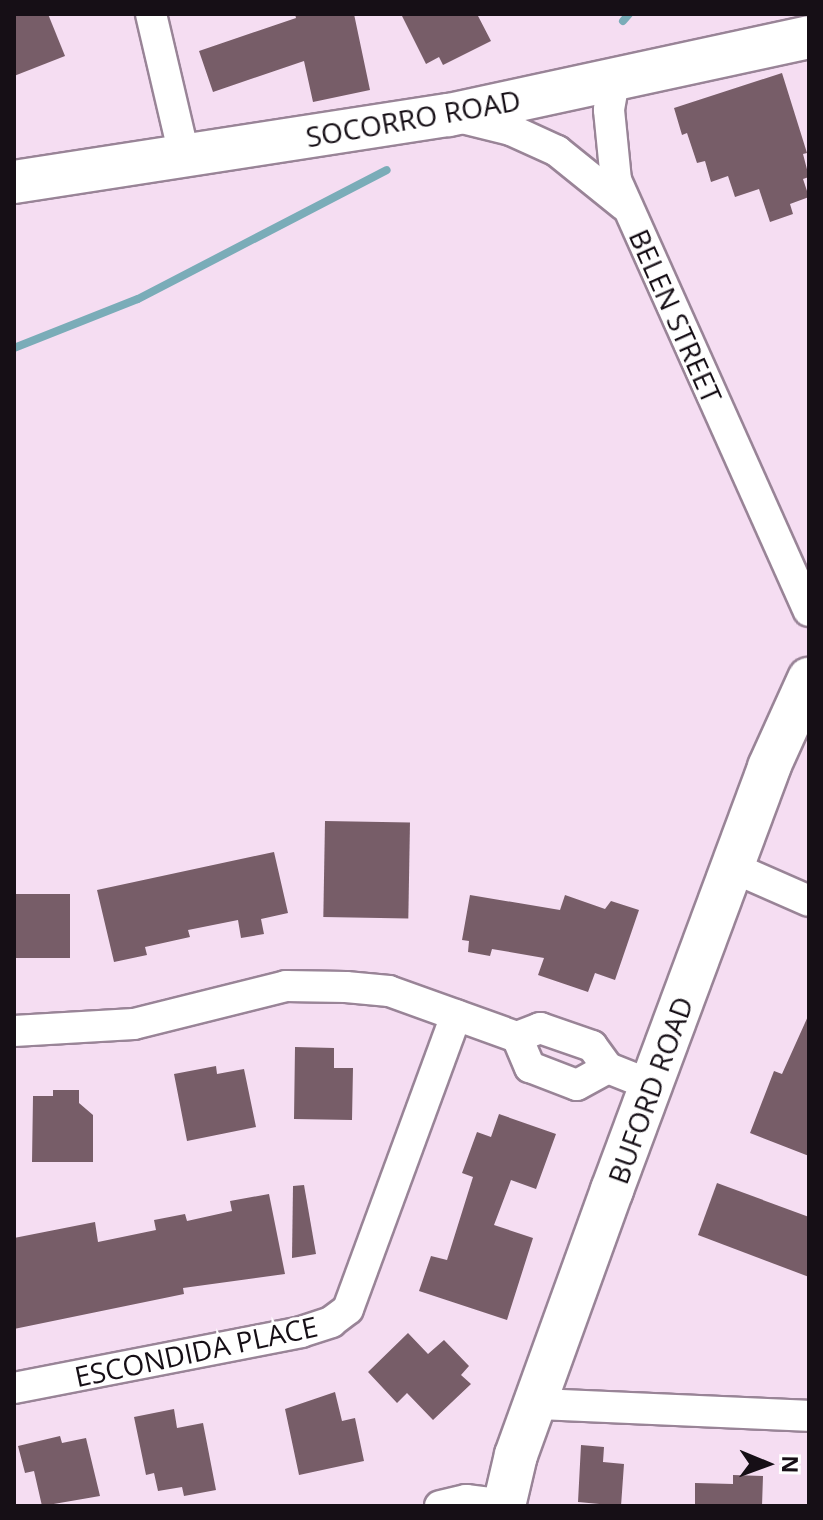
<!DOCTYPE html>
<html>
<head>
<meta charset="utf-8">
<style>
  body { margin:0 }
  #map { position:relative; width:823px; height:1520px; overflow:hidden; background:#f5ddf2; font-family:"Open Sans",sans-serif }
  div>[style] { position:absolute }
  .stream>* { height:8px; margin:-4px; padding:0 4px; transform-origin:4px; border-radius:4px; background:#7aacb8 }
  .building>* { inset:0; background:#775d68; transform-origin:0 0 }
  .roads { filter:drop-shadow(2px 0 #998497) drop-shadow(-2px 0 #998497) drop-shadow(0 2px #998497) drop-shadow(0 -2px #998497) }
  .street>* { height:30px; margin:-15px; padding:0 15px; transform-origin:15px; border-radius:15px; background:#fff }
  .secondary>* { height:42px; margin:-21px; padding:0 21px; transform-origin:21px; border-radius:21px; background:#fff }
  span { translate:-50% -50%; white-space:nowrap; text-align:center; line-height:1.15; -webkit-text-stroke:6px #fff; paint-order:stroke }
  .street-label { font-size:28px; color:#160f16 }
  .frame { position:absolute; inset:0; border:16px solid #160f16; pointer-events:none }
  .north { position:absolute; left:727px; top:1424px; width:80px; height:80px; -webkit-text-stroke:6px #fff; paint-order:stroke; rotate:91deg; font-size:22px; font-weight:700; line-height:32px; text-align:center; color:#160f16 }
  .north::after { content:''; display:block; margin:auto; width:28px; height:36px; background:#160f16; clip-path:polygon(50% 0,100% 100%,50% 72%,0 100%) }
</style>
</head>
<body>
<div id="map">
  <div class="stream">
    <div style="left:623px;top:21px;width:9px;rotate:-49deg"></div>
    <div style="left:14px;top:348px;width:133px;rotate:-21.6deg"></div>
    <div style="left:138px;top:299px;width:280px;rotate:-27.4deg"></div>
  </div>
  <div class="building">
    <div style="clip-path:polygon(14px 14px,48px 14px,65px 56px,14px 76px)"></div>
    <div style="clip-path:polygon(295px 14px,354px 14px,370px 90px,313px 102px,304px 61px,213px 92px,199px 51px,296px 18px)"></div>
    <div style="clip-path:polygon(401px 14px,477px 14px,491px 41px,443px 65px,439px 57px,426px 64px)"></div>
    <div style="clip-path:polygon(782px 73px,807px 153px,803px 154px,809px 177px,803px 179px,809px 197px,790px 204px,793px 214px,770px 222px,759px 189px,735px 197px,728px 176px,711px 182px,705px 161px,697px 163px,687px 133px,682px 135px,674px 108px)"></div>
    <div style="left:325px;top:821px;width:85px;height:96px;rotate:1deg"></div>
    <div style="clip-path:polygon(274px 852px,288px 913px,261px 919px,264px 934px,241px 938px,238px 920px,188px 930px,190px 937px,145px 947px,147px 955px,114px 962px,97px 890px)"></div>
    <div style="left:14px;top:894px;width:56px;height:64px"></div>
    <div style="clip-path:polygon(470px 895px,560px 910px,565px 895px,605px 909px,611px 901px,639px 910px,615px 980px,595px 973px,588px 992px,538px 975px,544px 958px,492px 949px,490px 956px,468px 952px,469px 941px,462px 940px)"></div>
    <div style="clip-path:polygon(809px 1014px,809px 1156px,750px 1133px,774px 1071px,782px 1074px)"></div>
    <div style="clip-path:polygon(295px 1047px,334px 1048px,334px 1068px,353px 1068px,352px 1120px,294px 1119px)"></div>
    <div style="clip-path:polygon(216px 1066px,217px 1074px,244px 1069px,256px 1127px,187px 1141px,174px 1074px)"></div>
    <div style="clip-path:polygon(53px 1090px,79px 1090px,79px 1103px,93px 1115px,93px 1162px,32px 1162px,33px 1096px,53px 1096px)"></div>
    <div style="clip-path:polygon(499px 1114px,556px 1134px,536px 1189px,511px 1180px,494px 1225px,533px 1238px,507px 1320px,419px 1291px,431px 1256px,447px 1260px,473px 1177px,462px 1173px,477px 1132px,491px 1137px)"></div>
    <div style="clip-path:polygon(717px 1183px,809px 1217px,809px 1277px,698px 1235px)"></div>
    <div style="clip-path:polygon(304px 1185px,316px 1254px,292px 1258px,293px 1186px)"></div>
    <div style="clip-path:polygon(269px 1194px,285px 1274px,183px 1288px,184px 1294px,14px 1329px,14px 1238px,95px 1222px,98px 1242px,156px 1230px,154px 1220px,185px 1214px,187px 1221px,232px 1211px,230px 1201px)"></div>
    <div style="clip-path:polygon(408px 1333px,428px 1354px,444px 1340px,469px 1366px,461px 1375px,471px 1384px,433px 1420px,407px 1393px,397px 1403px,368px 1372px)"></div>
    <div style="clip-path:polygon(335px 1392px,342px 1421px,355px 1418px,364px 1461px,299px 1475px,285px 1409px)"></div>
    <div style="clip-path:polygon(174px 1409px,177px 1428px,203px 1423px,216px 1490px,184px 1496px,182px 1487px,158px 1491px,154px 1473px,146px 1475px,134px 1417px)"></div>
    <div style="clip-path:polygon(60px 1436px,62px 1443px,86px 1438px,100px 1496px,42px 1506px,34px 1471px,25px 1473px,18px 1446px)"></div>
    <div style="clip-path:polygon(581px 1445px,604px 1447px,603px 1462px,624px 1464px,621px 1506px,578px 1502px)"></div>
    <div style="clip-path:polygon(733px 1475px,763px 1476px,762px 1506px,695px 1506px,695px 1483px,733px 1484px)"></div>
  </div>
  <div class="roads">
    <div class="street">
      <div style="left:151px;top:14px;width:145px;rotate:76.8deg"></div>
      <div style="left:614px;top:81px;width:29px;rotate:100deg"></div>
      <div style="left:609px;top:110px;width:70px;rotate:84.3deg"></div>
      <div style="left:616px;top:180px;width:472px;rotate:65.9deg"></div>
      <div style="left:458px;top:117px;width:55px;rotate:13.8deg"></div>
      <div style="left:511px;top:130px;width:51px;rotate:24.5deg"></div>
      <div style="left:557px;top:151px;width:86px;rotate:38.9deg"></div>
      <div style="left:734px;top:868px;width:82px;rotate:23.7deg"></div>
      <div style="left:14px;top:1031px;width:120px;rotate:-3.3deg"></div>
      <div style="left:134px;top:1024px;width:157px;rotate:-14deg"></div>
      <div style="left:286px;top:986px;width:60px;rotate:1deg"></div>
      <div style="left:346px;top:987px;width:43px;rotate:5.3deg"></div>
      <div style="left:389px;top:991px;width:136px;rotate:19.8deg"></div>
      <div style="left:517px;top:1037px;width:25px;rotate:-21deg"></div>
      <div style="left:540px;top:1028px;width:55px;rotate:19.1deg"></div>
      <div style="left:592px;top:1046px;width:27px;rotate:54deg"></div>
      <div style="left:608px;top:1068px;width:46px;rotate:21.6deg"></div>
      <div style="left:517px;top:1037px;width:33px;rotate:67deg"></div>
      <div style="left:530px;top:1067px;width:50px;rotate:21deg"></div>
      <div style="left:577px;top:1085px;width:35px;rotate:-29deg"></div>
      <div style="left:14px;top:1388px;width:292px;rotate:-11deg"></div>
      <div style="left:301px;top:1332px;width:32px;rotate:-18deg"></div>
      <div style="left:331px;top:1322px;width:21px;rotate:-37deg"></div>
      <div style="left:348px;top:1309px;width:313px;rotate:-69.8deg"></div>
      <div style="left:537px;top:1404px;width:272px;rotate:2.5deg"></div>
      <div style="left:440px;top:1506px;width:27px;rotate:-13deg"></div>
      <div style="left:466px;top:1500px;width:38px;rotate:7deg"></div>
    </div>
    <div class="secondary">
      <div style="left:14px;top:182px;width:440px;rotate:-8.8deg"></div>
      <div style="left:449px;top:115px;width:368px;rotate:-12.2deg"></div>
      <div style="left:504px;top:1506px;width:52px;rotate:-76.8deg"></div>
      <div style="left:516px;top:1455px;width:282px;rotate:-70.1deg"></div>
      <div style="left:612px;top:1190px;width:451px;rotate:-69.6deg"></div>
      <div style="left:769px;top:767px;width:97px;rotate:-65.6deg"></div>
    </div>
  </div>
  <div class="street-label">
    <span style="left:413px;top:118px;rotate:-10deg">SOCORRO ROAD</span>
    <span style="left:676px;top:316px;rotate:66deg">BELEN STREET</span>
    <span style="left:650px;top:1090px;rotate:-70deg">BUFORD ROAD</span>
    <span style="left:196px;top:1351px;rotate:-12deg">ESCONDIDA PLACE</span>
  </div>
  <div class="frame"></div>
  <div class="north">N</div>
</div>
</body>
</html>
